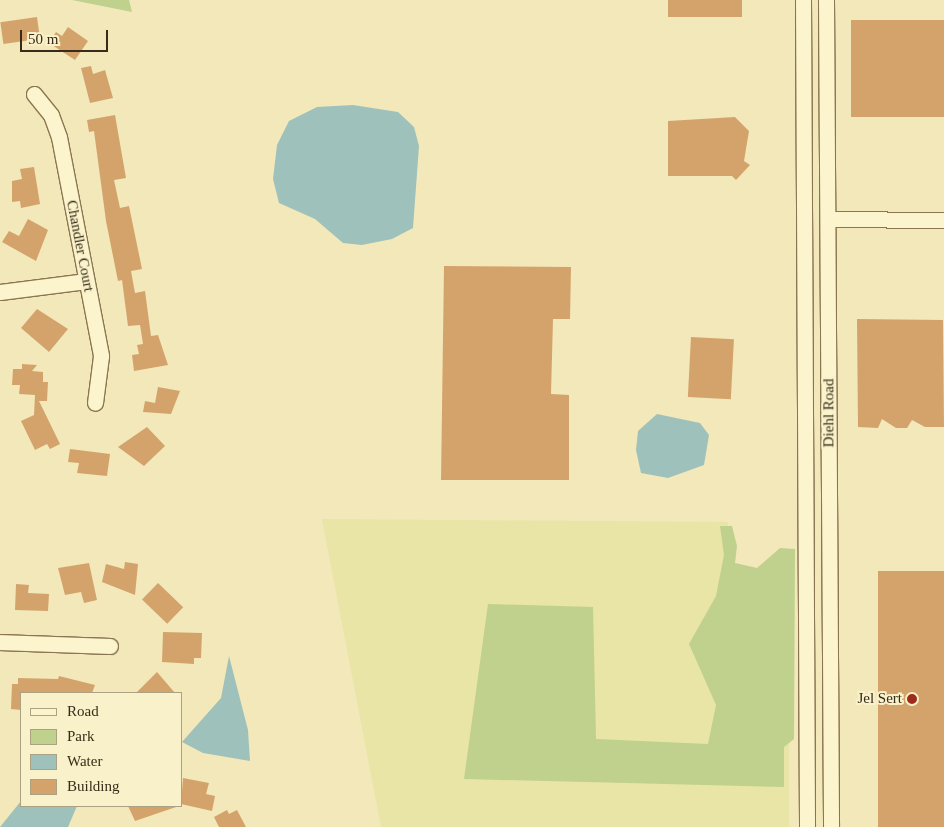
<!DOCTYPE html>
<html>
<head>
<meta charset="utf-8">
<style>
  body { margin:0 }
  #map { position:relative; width:944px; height:827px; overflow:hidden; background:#f2e8b9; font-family:"Times New Roman",serif }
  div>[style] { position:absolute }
  .farmland>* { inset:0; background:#e8e5a6 }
  .green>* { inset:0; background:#c0d08d }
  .water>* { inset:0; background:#9ec2bb }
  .building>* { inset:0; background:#d4a36b; transform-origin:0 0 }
  .roads { filter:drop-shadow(1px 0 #8a7652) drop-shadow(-1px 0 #8a7652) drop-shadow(0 1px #8a7652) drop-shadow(0 -1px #8a7652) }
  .minor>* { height:15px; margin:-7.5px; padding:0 7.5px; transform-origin:7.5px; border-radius:7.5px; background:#fcf4cd }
  .dots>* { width:14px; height:14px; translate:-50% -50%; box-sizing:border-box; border:2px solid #f9f1c9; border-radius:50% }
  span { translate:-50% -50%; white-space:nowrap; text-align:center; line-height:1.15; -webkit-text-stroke:4px #f9f1c9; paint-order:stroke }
  .street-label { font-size:15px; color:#372b19 }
  .poi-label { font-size:15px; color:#372b19 }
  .right { translate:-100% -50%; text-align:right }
  .legend { position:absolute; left:20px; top:692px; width:162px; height:115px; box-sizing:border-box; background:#f9f1c9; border:1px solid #aba283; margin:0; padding:6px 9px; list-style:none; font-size:15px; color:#372b19 }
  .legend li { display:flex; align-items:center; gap:10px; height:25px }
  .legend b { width:25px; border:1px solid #aba283 }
  .scale { position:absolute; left:20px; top:30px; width:88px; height:22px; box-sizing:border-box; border:2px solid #372b19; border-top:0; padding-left:6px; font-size:15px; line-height:18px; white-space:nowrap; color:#372b19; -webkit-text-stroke:4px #f9f1c9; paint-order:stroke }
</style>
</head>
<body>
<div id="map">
  <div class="farmland">
    <div style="clip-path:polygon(322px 519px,728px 522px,730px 665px,789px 722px,789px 827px,381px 827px)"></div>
  </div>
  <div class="green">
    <div style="clip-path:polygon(72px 0,129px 0,132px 12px)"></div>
    <div style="clip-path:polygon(720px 526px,732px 526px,737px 546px,735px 563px,757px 568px,780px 548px,795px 549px,794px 739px,784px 747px,784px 787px,464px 779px,488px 604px,593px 607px,596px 739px,708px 744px,716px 705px,689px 644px,716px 596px,724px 555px)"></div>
  </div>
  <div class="water">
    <div style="clip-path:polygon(353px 105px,398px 112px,414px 127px,419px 146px,413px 228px,392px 239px,362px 245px,343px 243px,315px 219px,279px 203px,273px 179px,277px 145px,289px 121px,317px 107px)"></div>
    <div style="clip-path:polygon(657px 414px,700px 423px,709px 435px,704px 465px,668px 478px,641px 473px,636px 450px,638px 431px)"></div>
    <div style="clip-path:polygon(229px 656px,248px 730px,250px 761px,203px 753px,182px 742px,221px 698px)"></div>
    <div style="clip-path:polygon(21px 801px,21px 806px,77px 806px,68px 827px,0 827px)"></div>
  </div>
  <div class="building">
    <div style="left:668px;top:0;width:74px;height:17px"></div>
    <div style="left:37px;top:17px;width:22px;height:37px;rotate:82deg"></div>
    <div style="left:851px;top:20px;width:93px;height:97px"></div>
    <div style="clip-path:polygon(68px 27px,88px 41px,75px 60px,49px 43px,56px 32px,62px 36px)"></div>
    <div style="clip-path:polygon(91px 66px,93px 74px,105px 70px,113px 98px,90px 103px,81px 68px)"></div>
    <div style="clip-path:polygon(115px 115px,126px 178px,114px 180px,120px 208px,129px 206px,142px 269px,131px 271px,135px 293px,145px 291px,151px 336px,158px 335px,168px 365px,134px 371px,132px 355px,139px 354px,137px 345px,143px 344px,140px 325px,128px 326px,122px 280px,118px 281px,106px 221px,94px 131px,89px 132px,87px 120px)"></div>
    <div style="clip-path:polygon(735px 117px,749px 131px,744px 161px,750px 165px,736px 180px,732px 176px,668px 176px,668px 121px)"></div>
    <div style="clip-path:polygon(34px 167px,40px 204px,21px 208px,20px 201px,12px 202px,12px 181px,22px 179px,20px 169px)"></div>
    <div style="clip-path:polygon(28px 219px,48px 230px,36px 261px,2px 242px,9px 231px,19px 236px)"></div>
    <div style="clip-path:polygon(444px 266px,571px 267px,570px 319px,553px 319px,551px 394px,569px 395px,569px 480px,441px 480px)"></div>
    <div style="clip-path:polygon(37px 309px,68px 329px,49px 352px,21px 328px)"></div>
    <div style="clip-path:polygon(857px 319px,943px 320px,944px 427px,925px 427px,912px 420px,907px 428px,896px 428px,882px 419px,878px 428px,858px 427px)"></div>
    <div style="left:691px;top:337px;width:43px;height:60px;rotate:3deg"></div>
    <div style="clip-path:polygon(22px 364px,37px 365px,32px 371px,43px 372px,43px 382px,48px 382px,47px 401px,39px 401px,60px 444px,50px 449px,47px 444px,35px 450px,21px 421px,34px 415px,35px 395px,19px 394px,20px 385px,12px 385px,13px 369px,22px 369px)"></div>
    <div style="clip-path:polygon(158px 387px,180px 391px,171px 414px,143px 412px,145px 401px,155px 403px)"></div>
    <div style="clip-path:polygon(147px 427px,165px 446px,144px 466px,118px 447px)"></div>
    <div style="clip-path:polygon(70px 449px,110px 454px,107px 476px,77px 473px,79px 463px,68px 462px)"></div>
    <div style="clip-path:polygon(125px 562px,138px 564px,135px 595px,102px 582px,106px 564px,124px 569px)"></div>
    <div style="clip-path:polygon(89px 563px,97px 600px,84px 603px,81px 592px,65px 595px,58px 568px)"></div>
    <div style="left:878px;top:571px;width:66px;height:256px"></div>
    <div style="left:158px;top:583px;width:35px;height:23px;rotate:44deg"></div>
    <div style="clip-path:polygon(16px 584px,29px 585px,28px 593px,49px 594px,48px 611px,15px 610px)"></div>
    <div style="clip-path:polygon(163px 632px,202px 633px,201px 658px,194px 658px,194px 664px,162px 662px)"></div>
    <div style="clip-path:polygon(157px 672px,175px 693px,136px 693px)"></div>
    <div style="clip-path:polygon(59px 676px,95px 685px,92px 693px,21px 693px,21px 710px,11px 709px,12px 684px,18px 684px,18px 678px,58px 679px)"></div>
    <div style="clip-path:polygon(183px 778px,209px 783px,206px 794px,215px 796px,212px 811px,181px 804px)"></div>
    <div style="clip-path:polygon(128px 806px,179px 806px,135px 821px)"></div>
    <div style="clip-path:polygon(227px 810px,229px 814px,237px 810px,246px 827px,219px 827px,214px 817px)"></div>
  </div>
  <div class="roads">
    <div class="minor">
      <div style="left:803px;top:0;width:827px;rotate:89.72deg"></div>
      <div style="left:826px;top:0;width:827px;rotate:89.65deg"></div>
      <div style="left:34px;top:94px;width:27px;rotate:51deg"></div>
      <div style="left:51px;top:115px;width:23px;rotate:70deg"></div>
      <div style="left:59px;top:137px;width:223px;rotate:79.1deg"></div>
      <div style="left:101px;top:356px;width:47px;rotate:97.3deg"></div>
      <div style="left:828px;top:219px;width:116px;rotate:0.5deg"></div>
      <div style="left:0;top:292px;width:87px;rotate:-7.3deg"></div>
      <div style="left:0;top:642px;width:110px;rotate:2.1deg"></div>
    </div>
  </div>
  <div class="dots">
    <div style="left:912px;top:699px;background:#9e2c1d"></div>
  </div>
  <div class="street-label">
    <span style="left:80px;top:246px;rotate:79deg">Chandler Court</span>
    <span style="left:829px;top:413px;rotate:-90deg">Diehl Road</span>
  </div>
  <div class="poi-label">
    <span class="right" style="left:902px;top:699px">Jel Sert</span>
  </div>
  <ul class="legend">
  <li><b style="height:6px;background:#fcf4cd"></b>Road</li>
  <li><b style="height:14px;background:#c0d08d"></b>Park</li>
  <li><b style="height:14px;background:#9ec2bb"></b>Water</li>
  <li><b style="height:14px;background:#d4a36b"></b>Building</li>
  </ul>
  <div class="scale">50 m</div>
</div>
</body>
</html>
